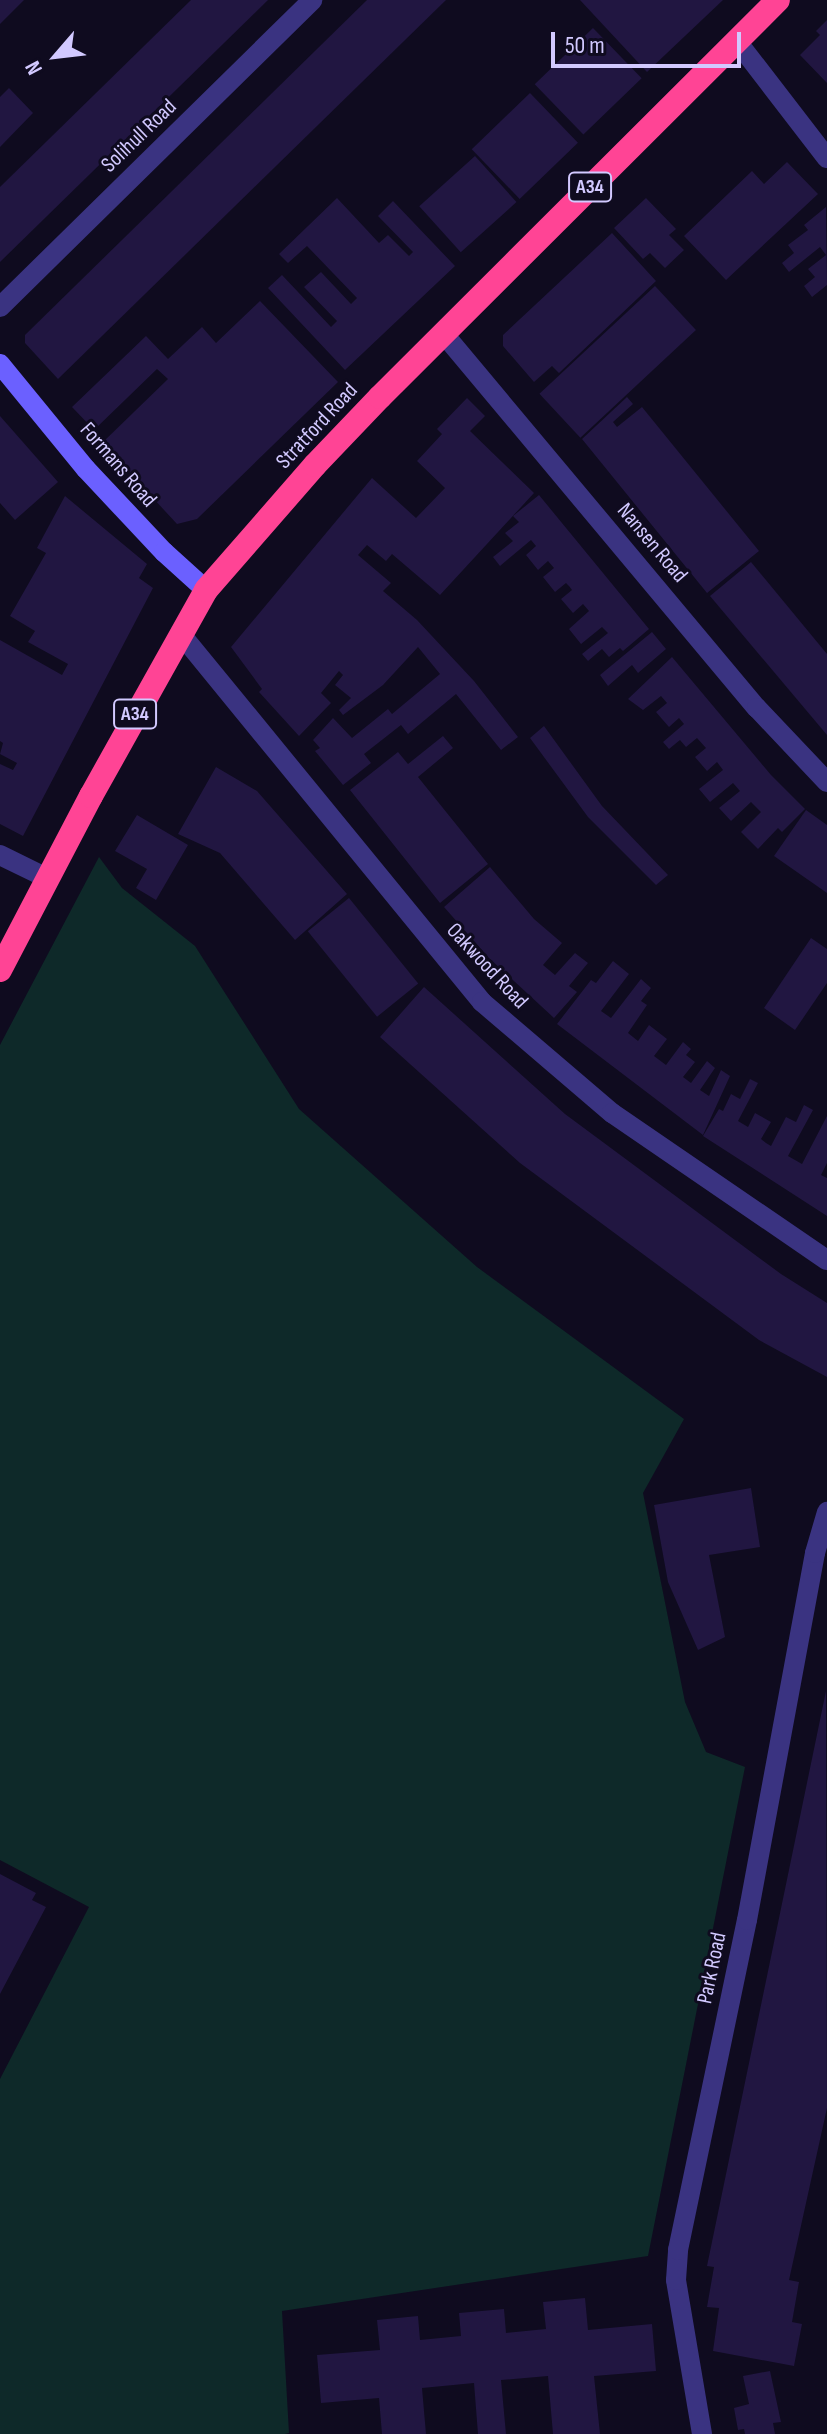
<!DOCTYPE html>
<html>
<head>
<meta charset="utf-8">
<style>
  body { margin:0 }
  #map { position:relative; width:827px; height:2434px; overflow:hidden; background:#0f0b1f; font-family:"Sofia Sans Condensed",sans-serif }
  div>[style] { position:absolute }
  .green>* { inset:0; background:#0e2929 }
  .building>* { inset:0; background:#211641; transform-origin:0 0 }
  .street>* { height:20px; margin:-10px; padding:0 10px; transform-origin:10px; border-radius:10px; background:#3a3381 }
  .secondary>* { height:20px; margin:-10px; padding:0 10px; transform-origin:10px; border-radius:10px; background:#6b60ff }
  .highway>* { height:24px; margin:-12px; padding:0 12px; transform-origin:12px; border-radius:12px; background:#ff4495 }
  span { translate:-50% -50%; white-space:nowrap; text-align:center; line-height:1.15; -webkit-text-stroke:6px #0f0b1f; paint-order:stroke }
  .shield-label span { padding:2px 6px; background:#0f0b1f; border:2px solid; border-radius:6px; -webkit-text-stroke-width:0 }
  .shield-label { font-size:20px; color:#d2c9ff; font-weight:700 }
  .street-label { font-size:22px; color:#d2c9ff }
  .north { position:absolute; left:16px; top:16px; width:80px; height:80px; -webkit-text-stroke:6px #0f0b1f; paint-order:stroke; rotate:242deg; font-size:22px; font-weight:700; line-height:32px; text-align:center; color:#d2c9ff }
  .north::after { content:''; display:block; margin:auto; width:28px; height:36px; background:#d2c9ff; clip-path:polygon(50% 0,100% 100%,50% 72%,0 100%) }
  .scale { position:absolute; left:551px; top:32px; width:190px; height:36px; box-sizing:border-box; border:4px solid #d2c9ff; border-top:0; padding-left:10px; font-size:24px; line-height:28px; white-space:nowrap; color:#d2c9ff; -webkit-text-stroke:6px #0f0b1f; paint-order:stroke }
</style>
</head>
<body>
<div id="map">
  <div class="green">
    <div style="clip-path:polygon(99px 857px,122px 888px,195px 946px,299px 1109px,477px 1267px,684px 1419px,643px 1493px,685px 1702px,706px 1752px,745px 1767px,648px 2256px,282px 2311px,289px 2433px,285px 2434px,0 2434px,0 2079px,89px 1907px,0 1860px,0 1045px)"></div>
  </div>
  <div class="building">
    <div style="clip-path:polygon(0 0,24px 0,0 24px)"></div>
    <div style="clip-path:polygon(191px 0,268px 0,0 262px,0 187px)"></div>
    <div style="clip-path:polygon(367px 0,446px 0,58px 379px,25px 343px,25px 335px)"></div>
    <div style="clip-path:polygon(580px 0,723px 0,647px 72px)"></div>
    <div style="clip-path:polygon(827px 20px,827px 83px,800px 55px,820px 35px,816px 31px)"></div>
    <div style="left:593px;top:28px;width:70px;height:81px;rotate:46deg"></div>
    <div style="clip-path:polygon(9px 88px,33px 113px,0 147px,0 97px)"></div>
    <div style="left:530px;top:93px;width:69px;height:81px;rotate:46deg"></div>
    <div style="left:475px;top:156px;width:62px;height:75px;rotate:48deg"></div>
    <div style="clip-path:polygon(787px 162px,818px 194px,726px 280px,684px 236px,752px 171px,764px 184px)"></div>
    <div style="clip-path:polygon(337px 198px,379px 243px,388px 235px,409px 256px,413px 252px,378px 216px,393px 201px,455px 266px,345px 370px,268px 288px,282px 275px,331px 327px,337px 321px,304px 287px,321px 272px,351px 304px,357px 298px,307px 246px,288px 263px,279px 254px)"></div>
    <div style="clip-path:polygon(646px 198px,676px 229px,669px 235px,684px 250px,665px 268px,650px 253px,643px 259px,614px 228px)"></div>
    <div style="clip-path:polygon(826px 207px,827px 285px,812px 297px,804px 286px,815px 277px,808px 269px,826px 255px,820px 247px,789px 272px,782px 263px,794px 253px,788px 245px,808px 230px,804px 225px)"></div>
    <div style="clip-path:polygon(612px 233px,656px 281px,559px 373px,552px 366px,534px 382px,503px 346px,503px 335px)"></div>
    <div style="left:655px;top:286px;width:60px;height:158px;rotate:47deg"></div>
    <div style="clip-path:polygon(260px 301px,338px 382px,197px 519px,177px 524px,102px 443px,168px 379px,157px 369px,94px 430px,72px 407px,146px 336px,168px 359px,202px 327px,216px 343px)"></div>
    <div style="clip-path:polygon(627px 397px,633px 404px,613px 422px,617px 427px,642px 407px,759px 551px,707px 593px,582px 439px)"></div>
    <div style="clip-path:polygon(467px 398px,485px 416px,470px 431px,534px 493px,440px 595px,392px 554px,386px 561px,367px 545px,358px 555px,391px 583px,383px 591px,417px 620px,474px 681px,518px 737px,501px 750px,456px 694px,408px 734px,401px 725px,364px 754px,371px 763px,343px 785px,315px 751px,320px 748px,313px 740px,333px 718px,352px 738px,388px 709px,392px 714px,440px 674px,418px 647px,383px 685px,343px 715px,339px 710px,351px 698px,335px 685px,343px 675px,339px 671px,321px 693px,331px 703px,299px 736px,259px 692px,262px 689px,231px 647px,372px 478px,416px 518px,445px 488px,417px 461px,442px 434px,437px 429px)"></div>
    <div style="clip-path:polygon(0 416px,58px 482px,15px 520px,0 503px)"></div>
    <div style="clip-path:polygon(539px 495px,649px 629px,623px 651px,620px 648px,609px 657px,602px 649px,588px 661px,582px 654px,608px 633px,602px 627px,581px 644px,569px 629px,589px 611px,583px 604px,573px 613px,561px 599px,572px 590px,569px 586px,566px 583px,555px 592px,543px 577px,554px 568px,548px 561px,538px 570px,526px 555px,536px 546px,531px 540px,500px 566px,493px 557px,513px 541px,505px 533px,519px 522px,513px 516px)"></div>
    <div style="clip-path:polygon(65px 496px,147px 564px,139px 578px,153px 588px,23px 836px,0 824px,0 764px,13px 770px,17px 763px,0 754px,3px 743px,0 741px,0 640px,62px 675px,68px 664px,28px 642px,35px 631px,10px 616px,46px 553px,37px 548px)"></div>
    <div style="clip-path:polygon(751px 562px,827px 654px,827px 735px,710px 596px)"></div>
    <div style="clip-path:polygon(652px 632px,666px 649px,638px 673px,632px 665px,608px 686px,600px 675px)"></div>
    <div style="clip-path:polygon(672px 657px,771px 775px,805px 809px,782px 832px,778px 828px,758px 849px,741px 832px,761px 812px,751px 802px,731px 821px,719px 808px,740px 791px,733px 783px,710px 802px,699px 789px,723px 770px,717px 762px,707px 771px,695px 757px,706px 748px,697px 738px,686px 747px,680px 740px,669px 749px,663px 742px,684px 724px,679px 718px,669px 727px,662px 719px,656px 712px,667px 703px,661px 696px,643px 710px,628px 699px)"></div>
    <div style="clip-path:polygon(544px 726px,602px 806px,668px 875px,656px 885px,588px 817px,530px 738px)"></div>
    <div style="clip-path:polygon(443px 736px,453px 748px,418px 777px,488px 864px,440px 903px,350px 790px,398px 752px,408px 764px)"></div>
    <div style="clip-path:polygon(216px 767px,257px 791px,347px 894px,295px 940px,220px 853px,178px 834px)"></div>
    <div style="clip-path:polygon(806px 810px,827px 825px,827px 893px,774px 856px)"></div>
    <div style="clip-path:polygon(137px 815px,188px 845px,156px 900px,136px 888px,147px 869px,115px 851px)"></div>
    <div style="clip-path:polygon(490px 867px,534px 919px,562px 943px,543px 965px,555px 975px,575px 953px,588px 963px,569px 986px,577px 992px,554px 1018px,489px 958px,444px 907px)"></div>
    <div style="left:349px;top:898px;width:110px;height:53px;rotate:51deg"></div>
    <div style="clip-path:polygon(811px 938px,827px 949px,827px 983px,795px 1030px,764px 1008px)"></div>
    <div style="clip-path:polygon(613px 961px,629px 974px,601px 1011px,611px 1018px,641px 979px,651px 988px,641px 1001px,647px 1005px,628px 1033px,638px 1041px,649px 1025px,667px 1039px,654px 1056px,666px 1065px,683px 1042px,691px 1049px,686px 1055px,695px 1062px,683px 1077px,691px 1083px,707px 1061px,715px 1068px,700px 1090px,709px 1096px,721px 1070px,730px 1076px,703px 1135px,557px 1024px,591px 980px,596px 983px)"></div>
    <div style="clip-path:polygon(424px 987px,565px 1114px,781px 1274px,827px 1303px,827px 1377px,759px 1340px,520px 1163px,380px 1037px)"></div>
    <div style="clip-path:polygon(750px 1079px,758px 1083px,738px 1121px,748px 1127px,755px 1113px,771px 1122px,761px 1139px,766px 1143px,771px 1146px,786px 1117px,796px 1122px,804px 1105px,813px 1110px,788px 1156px,802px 1164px,827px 1116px,827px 1163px,821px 1175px,827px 1178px,827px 1216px,703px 1136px,719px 1109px,723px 1111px,731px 1094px,740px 1099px)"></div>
    <div style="clip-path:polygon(751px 1488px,760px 1547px,709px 1555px,725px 1637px,698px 1650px,668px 1582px,654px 1505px)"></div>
    <div style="clip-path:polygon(826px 1691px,827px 2108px,789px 2280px,799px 2282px,792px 2322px,802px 2324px,794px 2366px,713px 2351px,719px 2308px,707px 2307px,714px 2267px,707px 2266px)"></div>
    <div style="clip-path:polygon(0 1874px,36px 1893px,32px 1900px,46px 1907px,0 1994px)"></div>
    <div style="clip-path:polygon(585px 2298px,588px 2330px,652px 2324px,656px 2371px,594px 2376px,600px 2434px,553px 2434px,548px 2376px,501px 2380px,506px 2434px,478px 2434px,474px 2383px,422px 2388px,426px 2434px,382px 2434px,379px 2398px,321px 2403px,317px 2355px,380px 2350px,377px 2320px,418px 2316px,420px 2340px,461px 2336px,459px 2313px,504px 2309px,506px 2333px,546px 2329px,543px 2302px)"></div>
    <div style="clip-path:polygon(770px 2371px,781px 2422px,773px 2423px,775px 2434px,745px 2434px,744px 2429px,738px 2430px,734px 2408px,749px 2404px,743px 2376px)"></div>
  </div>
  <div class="street">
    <div style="left:736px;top:40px;width:149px;rotate:52.4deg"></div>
    <div style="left:0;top:307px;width:438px;rotate:-44.5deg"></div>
    <div style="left:443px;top:333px;width:489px;rotate:50.1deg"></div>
    <div style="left:757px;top:708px;width:102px;rotate:46.6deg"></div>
    <div style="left:180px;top:633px;width:477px;rotate:50.7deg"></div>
    <div style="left:482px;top:1002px;width:171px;rotate:40.5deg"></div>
    <div style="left:612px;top:1113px;width:260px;rotate:34.4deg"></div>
    <div style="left:0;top:855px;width:52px;rotate:26.1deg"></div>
    <div style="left:702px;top:2434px;width:156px;rotate:-99.6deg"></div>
    <div style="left:676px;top:2280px;width:30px;rotate:-86deg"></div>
    <div style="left:678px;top:2250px;width:337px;rotate:-78.2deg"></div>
    <div style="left:747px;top:1920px;width:373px;rotate:-79.5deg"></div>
    <div style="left:815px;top:1553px;width:43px;rotate:-73.7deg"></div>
  </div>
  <div class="secondary">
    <div style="left:0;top:364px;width:136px;rotate:50.7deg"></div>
    <div style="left:86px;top:469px;width:114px;rotate:46.8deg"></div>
    <div style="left:164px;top:552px;width:57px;rotate:42.1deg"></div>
  </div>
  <div class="highway">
    <div style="left:0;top:970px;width:196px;rotate:-62.4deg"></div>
    <div style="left:91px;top:796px;width:236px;rotate:-60.8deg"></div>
    <div style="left:206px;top:590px;width:166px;rotate:-48.9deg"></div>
    <div style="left:315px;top:465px;width:94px;rotate:-46.3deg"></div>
    <div style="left:380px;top:397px;width:562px;rotate:-44.93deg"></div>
  </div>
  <div class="shield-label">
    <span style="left:590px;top:187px">A34</span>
    <span style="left:135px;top:714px">A34</span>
  </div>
  <div class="street-label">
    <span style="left:139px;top:136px;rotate:-44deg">Solihull Road</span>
    <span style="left:317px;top:426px;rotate:-47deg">Stratford Road</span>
    <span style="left:118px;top:465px;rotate:49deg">Formans Road</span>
    <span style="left:652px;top:543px;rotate:50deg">Nansen Road</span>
    <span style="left:487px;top:966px;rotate:47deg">Oakwood Road</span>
    <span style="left:712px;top:1968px;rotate:-78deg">Park Road</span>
  </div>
  <div class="north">N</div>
  <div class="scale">50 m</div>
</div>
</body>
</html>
